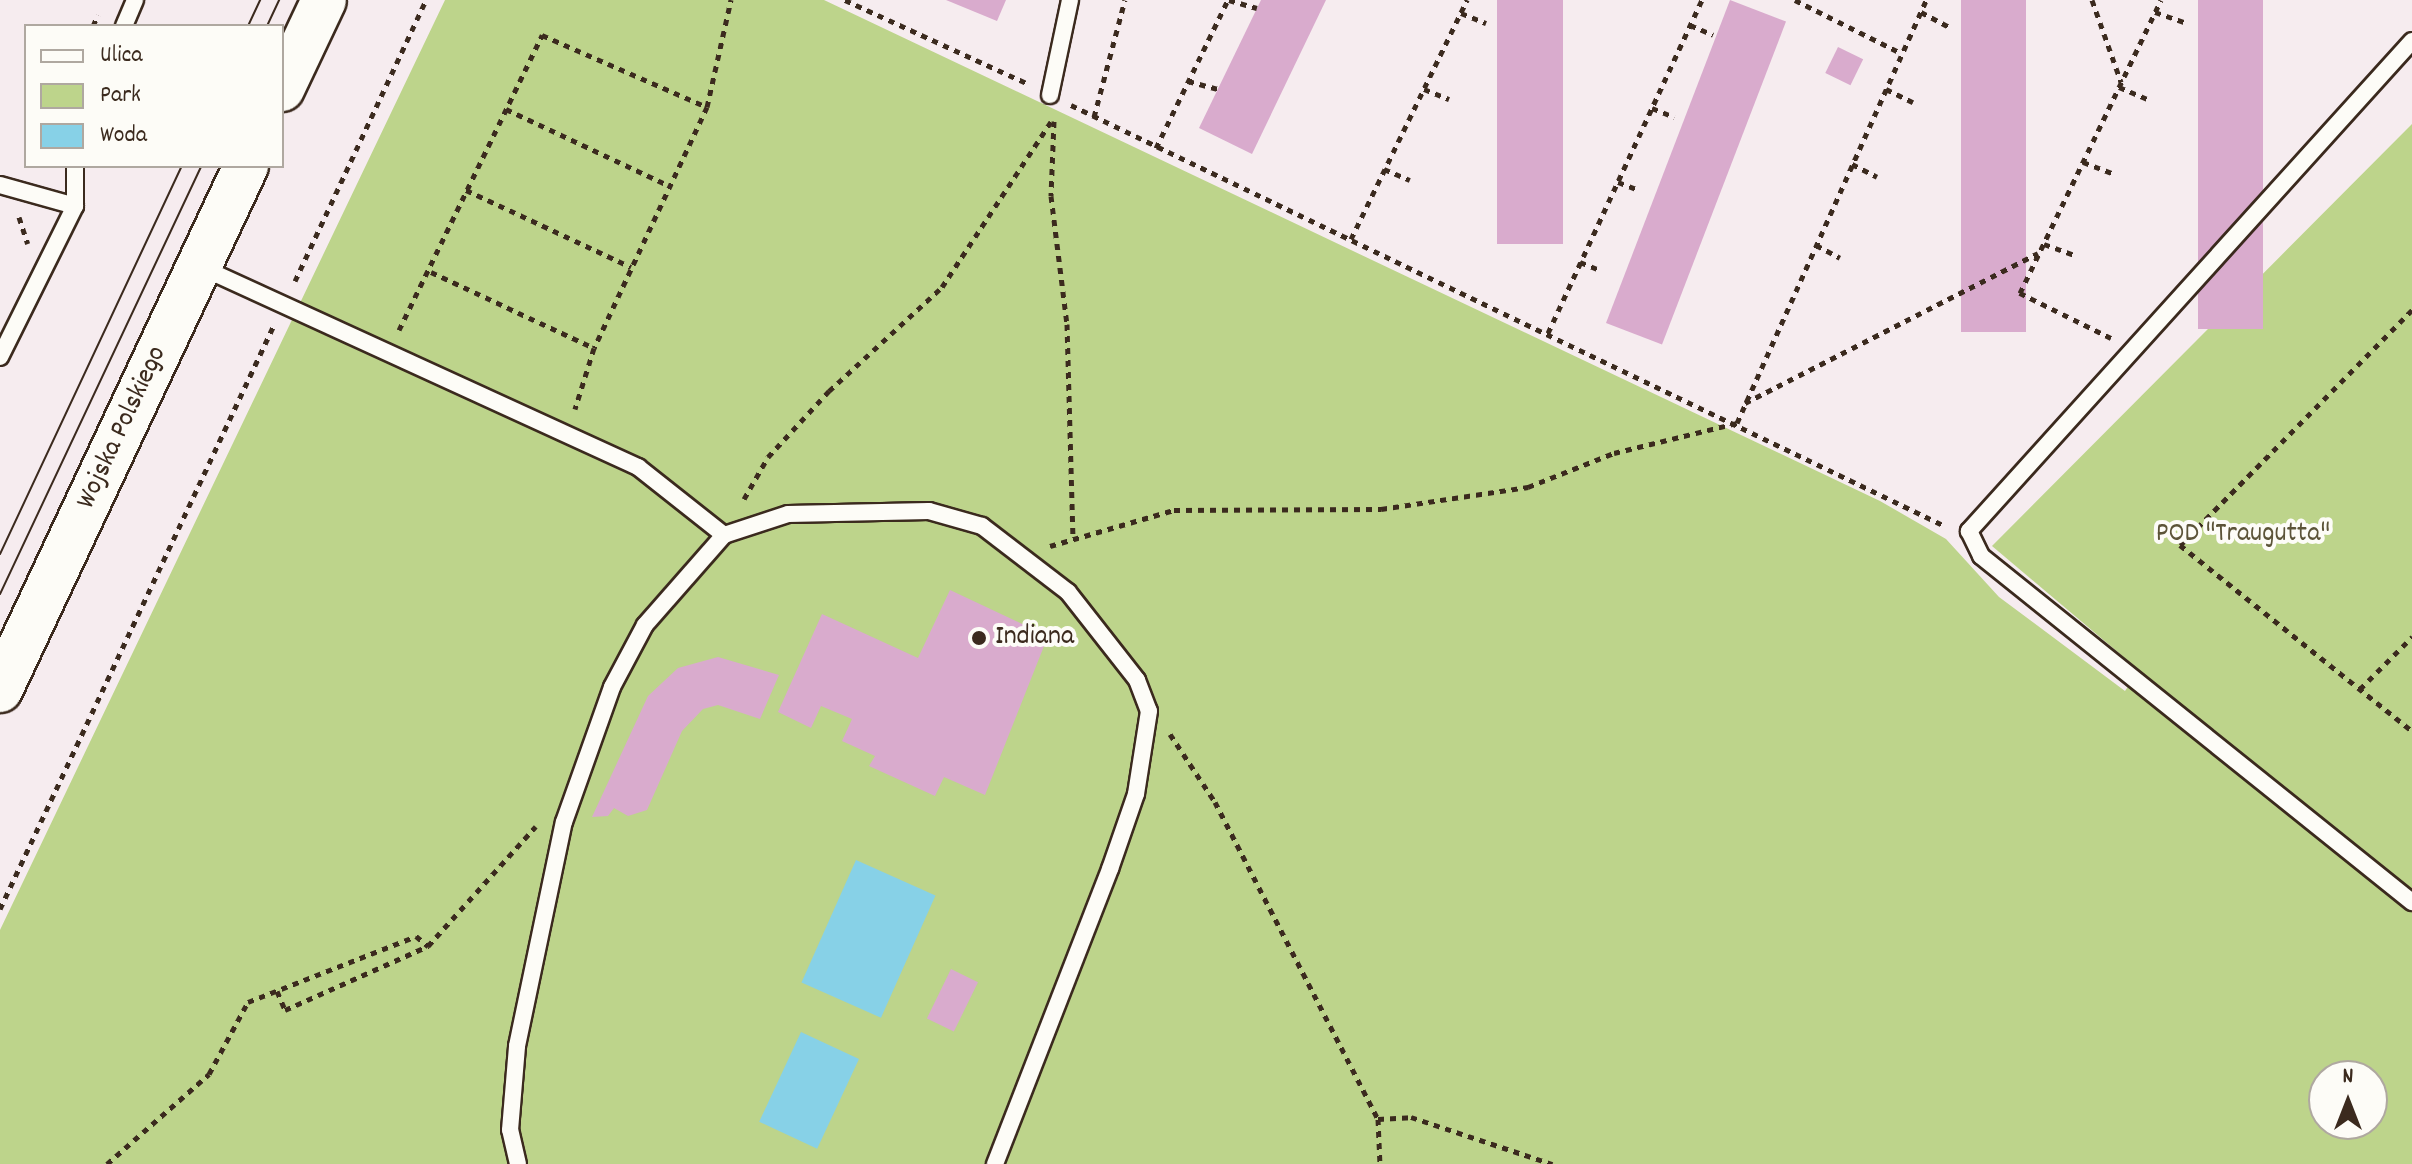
<!DOCTYPE html>
<html>
<head>
<meta charset="utf-8">
<style>
  body { margin:0 }
  #map { position:relative; width:2412px; height:1164px; overflow:hidden; background:#f6ecef; font-family:Dekko,sans-serif }
  div>[style] { position:absolute }
  .green>* { inset:0; background:#bdd48b }
  .water>* { inset:0; background:#87d1e7; transform-origin:0 0 }
  .building>* { inset:0; background:#d9abcd; transform-origin:0 0 }
  .path>* { height:5px; margin-top:-2.5px; transform-origin:0; background:repeating-linear-gradient(90deg,#3b2a1e 0 6px,transparent 0 12px) }
  .roads { filter:drop-shadow(2px 0 #3b2a1e) drop-shadow(-2px 0 #3b2a1e) drop-shadow(0 2px #3b2a1e) drop-shadow(0 -2px #3b2a1e) }
  .service>* { height:16px; margin:-8px; padding:0 8px; transform-origin:8px; border-radius:8px; background:#fdfcf7 }
  .secondary>* { height:44px; margin:-22px; padding:0 22px; transform-origin:22px; border-radius:22px; background:#fdfcf7 }
  .tram>* { height:2px; margin:-1px; padding:0 1px; transform-origin:1px; border-radius:1px; background:#3b2a1e }
  .dots>* { width:22px; height:22px; translate:-50% -50%; box-sizing:border-box; border:4px solid #fdfcf7; border-radius:50% }
  span { translate:-50% -50%; white-space:nowrap; text-align:center; line-height:1.15; -webkit-text-stroke:8px #fdfcf7; paint-order:stroke }
  .street-label { font-size:28px; color:#3b2a1e }
  .park-label { font-size:28px; color:#5c5439 }
  .poi-label { font-size:28px; color:#3b2a1e }
  .left { translate:0 -50%; text-align:left }
  .legend { position:absolute; left:24px; top:24px; width:260px; height:144px; box-sizing:border-box; background:#fdfcf7; border:2px solid #afa8a0; margin:0; padding:10px 14px; list-style:none; font-size:24px; color:#3b2a1e }
  .legend li { display:flex; align-items:center; gap:16px; height:40px }
  .legend b { width:40px; border:2px solid #afa8a0 }
  .north { position:absolute; left:2308px; top:1060px; width:80px; height:80px; box-sizing:border-box; background:#fdfcf7; border:2px solid #afa8a0; border-radius:50%; rotate:0deg; font-size:22px; font-weight:700; line-height:32px; text-align:center; color:#3b2a1e }
  .north::after { content:''; display:block; margin:auto; width:28px; height:36px; background:#3b2a1e; clip-path:polygon(50% 0,100% 100%,50% 72%,0 100%) }
</style>
</head>
<body>
<div id="map">
  <div class="green">
    <div style="clip-path:polygon(evenodd,445px 0,824px 0,1880px 501px,1946px 539px,1999px 597px,2125px 691px,2139px 670px,1992px 546px,2412px 124px,2412px 1164px,0 1164px,0 930px,445px 0,2324px 1076px,2372px 1076px,2372px 1124px,2324px 1124px,2324px 1076px)"></div>
  </div>
  <div class="water">
    <div style="left:856px;top:860px;width:87px;height:134px;rotate:24deg"></div>
    <div style="left:801px;top:1032px;width:64px;height:99px;rotate:25deg"></div>
  </div>
  <div class="building">
    <div style="clip-path:polygon(946px 0,1006px 0,997px 21px)"></div>
    <div style="clip-path:polygon(1261px 0,1326px 0,1252px 154px,1199px 128px)"></div>
    <div style="left:1497px;top:0;width:66px;height:244px"></div>
    <div style="left:1730px;top:0;width:60px;height:346px;rotate:21deg"></div>
    <div style="left:1961px;top:0;width:65px;height:332px"></div>
    <div style="left:2198px;top:0;width:65px;height:329px"></div>
    <div style="left:1838px;top:47px;width:28px;height:29px;rotate:26deg"></div>
    <div style="clip-path:polygon(950px 590px,1048px 636px,985px 795px,944px 777px,935px 796px,869px 766px,875px 756px,842px 741px,852px 719px,821px 706px,811px 728px,778px 712px,822px 614px,918px 658px)"></div>
    <div style="clip-path:polygon(718px 657px,779px 675px,760px 719px,718px 705px,703px 709px,682px 731px,647px 810px,628px 816px,614px 808px,608px 816px,592px 817px,648px 696px,678px 668px)"></div>
    <div style="left:951px;top:969px;width:30px;height:55px;rotate:26deg"></div>
  </div>
  <div class="path">
    <div style="left:845px;top:0;width:199px;rotate:24.6deg"></div>
    <div style="left:1229px;top:0;width:29px;rotate:16deg"></div>
    <div style="left:1795px;top:0;width:119px;rotate:26.6deg"></div>
    <div style="left:2092px;top:0;width:87px;rotate:70.5deg"></div>
    <div style="left:1921px;top:12px;width:32px;rotate:28deg"></div>
    <div style="left:2155px;top:12px;width:34px;rotate:19deg"></div>
    <div style="left:1461px;top:13px;width:27px;rotate:22deg"></div>
    <div style="left:1690px;top:25px;width:25px;rotate:23deg"></div>
    <div style="left:93px;top:26px;width:12px;rotate:-66deg"></div>
    <div style="left:1188px;top:81px;width:31px;rotate:15deg"></div>
    <div style="left:2119px;top:87px;width:34px;rotate:23deg"></div>
    <div style="left:1424px;top:89px;width:27px;rotate:22deg"></div>
    <div style="left:1886px;top:89px;width:30px;rotate:26deg"></div>
    <div style="left:1071px;top:105px;width:970px;rotate:25.72deg"></div>
    <div style="left:707px;top:107px;width:110px;rotate:-77.4deg"></div>
    <div style="left:1652px;top:108px;width:24px;rotate:22deg"></div>
    <div style="left:506px;top:109px;width:181px;rotate:25.2deg"></div>
    <div style="left:1094px;top:117px;width:121px;rotate:-75.2deg"></div>
    <div style="left:1054px;top:121px;width:75px;rotate:92.3deg"></div>
    <div style="left:1051px;top:196px;width:129px;rotate:82.9deg"></div>
    <div style="left:1067px;top:324px;width:215px;rotate:88.4deg"></div>
    <div style="left:1156px;top:148px;width:165px;rotate:-64.1deg"></div>
    <div style="left:2083px;top:162px;width:34px;rotate:21deg"></div>
    <div style="left:1852px;top:164px;width:28px;rotate:27deg"></div>
    <div style="left:1384px;top:169px;width:28px;rotate:23deg"></div>
    <div style="left:1618px;top:182px;width:22px;rotate:21deg"></div>
    <div style="left:466px;top:190px;width:182px;rotate:25deg"></div>
    <div style="left:19px;top:217px;width:28px;rotate:72deg"></div>
    <div style="left:1351px;top:239px;width:266px;rotate:-64.1deg"></div>
    <div style="left:2044px;top:244px;width:35px;rotate:20deg"></div>
    <div style="left:1816px;top:245px;width:27px;rotate:28deg"></div>
    <div style="left:1580px;top:262px;width:22px;rotate:22deg"></div>
    <div style="left:431px;top:272px;width:180px;rotate:25deg"></div>
    <div style="left:295px;top:281px;width:310px;rotate:-65deg"></div>
    <div style="left:2412px;top:310px;width:330px;rotate:134.6deg"></div>
    <div style="left:2180px;top:545px;width:297px;rotate:38.7deg"></div>
    <div style="left:399px;top:330px;width:328px;rotate:-64.1deg"></div>
    <div style="left:542px;top:35px;width:180px;rotate:23.6deg"></div>
    <div style="left:707px;top:107px;width:266px;rotate:115.1deg"></div>
    <div style="left:594px;top:348px;width:64px;rotate:107.3deg"></div>
    <div style="left:1548px;top:333px;width:367px;rotate:-65.2deg"></div>
    <div style="left:2111px;top:338px;width:102px;rotate:-153.7deg"></div>
    <div style="left:2020px;top:293px;width:325px;rotate:-64.3deg"></div>
    <div style="left:1745px;top:403px;width:329px;rotate:-27.1deg"></div>
    <div style="left:744px;top:499px;width:48px;rotate:-60.3deg"></div>
    <div style="left:768px;top:457px;width:90px;rotate:-47.3deg"></div>
    <div style="left:829px;top:391px;width:154px;rotate:-42.6deg"></div>
    <div style="left:942px;top:287px;width:198px;rotate:-56.6deg"></div>
    <div style="left:1050px;top:546px;width:129px;rotate:-16.2deg"></div>
    <div style="left:1174px;top:510px;width:207px;rotate:-0.3deg"></div>
    <div style="left:1381px;top:509px;width:149px;rotate:-8.5deg"></div>
    <div style="left:1528px;top:487px;width:92px;rotate:-21.6deg"></div>
    <div style="left:1614px;top:453px;width:127px;rotate:-13.7deg"></div>
    <div style="left:1737px;top:423px;width:463px;rotate:-65.9deg"></div>
    <div style="left:2360px;top:689px;width:74px;rotate:-45deg"></div>
    <div style="left:1170px;top:734px;width:82px;rotate:56.5deg"></div>
    <div style="left:1215px;top:802px;width:356px;rotate:62.8deg"></div>
    <div style="left:1378px;top:1119px;width:45px;rotate:87.5deg"></div>
    <div style="left:0;top:909px;width:643px;rotate:-64.87deg"></div>
    <div style="left:277px;top:991px;width:21px;rotate:67deg"></div>
    <div style="left:285px;top:1010px;width:157px;rotate:-24.1deg"></div>
    <div style="left:1378px;top:1119px;width:33px;rotate:-3deg"></div>
    <div style="left:1411px;top:1117px;width:149px;rotate:18.4deg"></div>
    <div style="left:107px;top:1164px;width:136px;rotate:-41.4deg"></div>
    <div style="left:209px;top:1074px;width:82px;rotate:-61.6deg"></div>
    <div style="left:248px;top:1002px;width:180px;rotate:-21.4deg"></div>
    <div style="left:416px;top:936px;width:16px;rotate:40deg"></div>
    <div style="left:428px;top:946px;width:161px;rotate:-48deg"></div>
  </div>
  <div class="roads">
    <div class="service">
      <div style="left:124px;top:26px;width:28px;rotate:-67deg"></div>
      <div style="left:2412px;top:41px;width:661px;rotate:132.12deg"></div>
      <div style="left:1969px;top:531px;width:28px;rotate:64deg"></div>
      <div style="left:1981px;top:556px;width:553px;rotate:38.76deg"></div>
      <div style="left:1050px;top:95px;width:97px;rotate:-78.1deg"></div>
      <div style="left:0;top:185px;width:78px;rotate:15.6deg"></div>
      <div style="left:201px;top:267px;width:481px;rotate:24.6deg"></div>
      <div style="left:638px;top:467px;width:110px;rotate:38.3deg"></div>
      <div style="left:724px;top:535px;width:67px;rotate:-18.2deg"></div>
      <div style="left:788px;top:514px;width:141px;rotate:-1.2deg"></div>
      <div style="left:929px;top:511px;width:55px;rotate:15.8deg"></div>
      <div style="left:982px;top:526px;width:108px;rotate:37.5deg"></div>
      <div style="left:1068px;top:592px;width:112px;rotate:51.9deg"></div>
      <div style="left:1137px;top:680px;width:33px;rotate:69deg"></div>
      <div style="left:1149px;top:711px;width:84px;rotate:98.9deg"></div>
      <div style="left:1136px;top:794px;width:79px;rotate:109.1deg"></div>
      <div style="left:1110px;top:869px;width:317px;rotate:111.3deg"></div>
      <div style="left:0;top:357px;width:169px;rotate:-63.6deg"></div>
      <div style="left:75px;top:206px;width:40px;rotate:-90deg"></div>
      <div style="left:518px;top:1164px;width:35px;rotate:-103deg"></div>
      <div style="left:510px;top:1130px;width:84px;rotate:-85.2deg"></div>
      <div style="left:517px;top:1046px;width:229px;rotate:-78.2deg"></div>
      <div style="left:564px;top:822px;width:143px;rotate:-70.4deg"></div>
      <div style="left:612px;top:687px;width:70px;rotate:-62deg"></div>
      <div style="left:645px;top:625px;width:120px;rotate:-48.7deg"></div>
    </div>
    <div class="secondary">
      <div style="left:282px;top:89px;width:98px;rotate:-64.7deg"></div>
      <div style="left:0;top:690px;width:579px;rotate:-64.85deg"></div>
    </div>
  </div>
  <div class="tram">
    <div style="left:248px;top:26px;width:29px;rotate:-65deg"></div>
    <div style="left:267px;top:26px;width:29px;rotate:-65deg"></div>
    <div style="left:0;top:554px;width:429px;rotate:-64.9deg"></div>
    <div style="left:0;top:594px;width:473px;rotate:-64.8deg"></div>
  </div>
  <div class="dots">
    <div style="left:979px;top:638px;background:#3b2a1e"></div>
  </div>
  <div class="street-label">
    <span style="left:123px;top:428px;rotate:-65deg">Wojska Polskiego</span>
  </div>
  <div class="park-label">
    <span style="left:2243px;top:535px">POD "Traugutta"</span>
  </div>
  <div class="poi-label">
    <span class="left" style="left:995px;top:638px">Indiana</span>
  </div>
  <ul class="legend">
  <li><b style="height:10px;background:#fdfcf7"></b>Ulica</li>
  <li><b style="height:22px;background:#bdd48b"></b>Park</li>
  <li><b style="height:22px;background:#87d1e7"></b>Woda</li>
  </ul>
  <div class="north">N</div>
</div>
</body>
</html>
